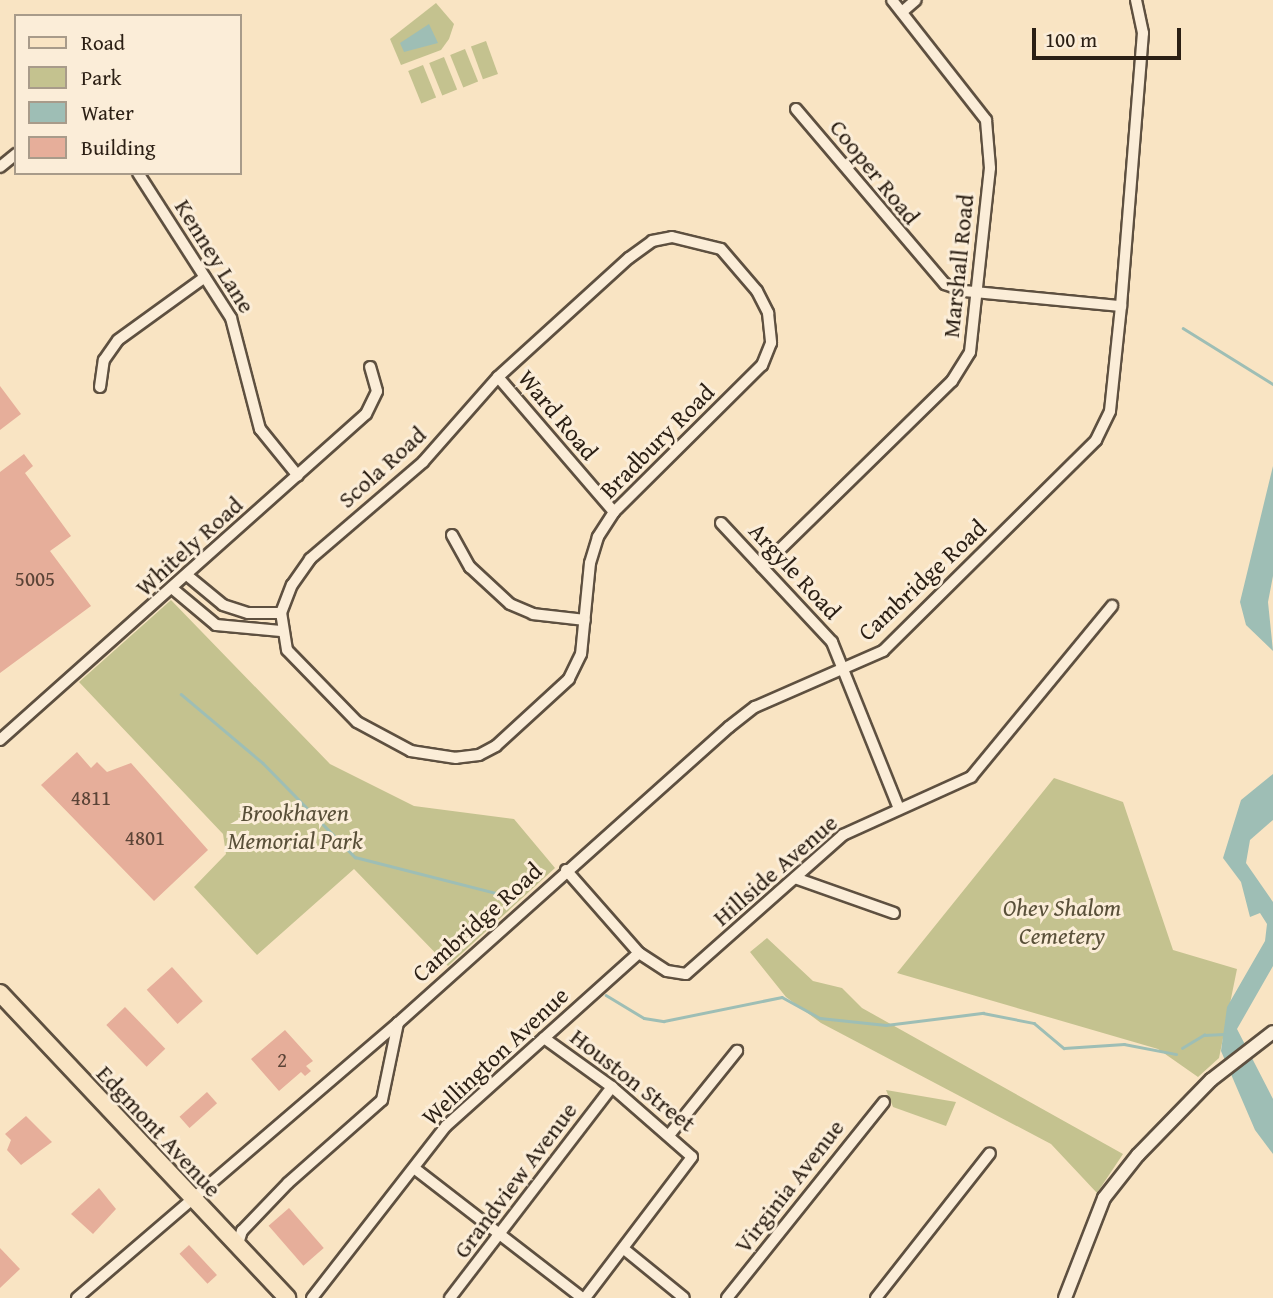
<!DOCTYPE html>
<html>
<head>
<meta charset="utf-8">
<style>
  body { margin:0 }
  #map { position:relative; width:1273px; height:1298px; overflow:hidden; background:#f9e4c3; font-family:"Gentium Book Plus",serif }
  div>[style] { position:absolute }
  .green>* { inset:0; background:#c4c28f; transform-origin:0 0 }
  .water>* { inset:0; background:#9ebeb5 }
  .stream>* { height:2.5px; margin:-1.25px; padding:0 1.25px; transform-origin:1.25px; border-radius:1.25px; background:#9ebeb5 }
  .building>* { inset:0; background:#e6ae9a; transform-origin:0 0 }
  .roads { filter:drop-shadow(2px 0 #5e5040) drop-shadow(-2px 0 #5e5040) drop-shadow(0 2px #5e5040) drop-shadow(0 -2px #5e5040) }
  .minor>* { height:10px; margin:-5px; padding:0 5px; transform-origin:5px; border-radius:5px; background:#fbedd8 }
  .tertiary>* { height:12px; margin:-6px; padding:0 6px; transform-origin:6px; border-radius:6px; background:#fbedd8 }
  .primary>* { height:16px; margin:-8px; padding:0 8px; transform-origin:8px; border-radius:8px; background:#f9e4c3 }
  span { translate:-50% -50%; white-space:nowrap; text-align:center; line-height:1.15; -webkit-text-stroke:6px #fbedd8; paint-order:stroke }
  .number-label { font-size:21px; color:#5a4336 }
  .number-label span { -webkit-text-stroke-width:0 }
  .street-label { font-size:24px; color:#2b1f14 }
  .park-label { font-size:24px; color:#595039; font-style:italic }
  .legend { position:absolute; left:14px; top:14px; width:228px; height:161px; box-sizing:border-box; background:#fbedd8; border:2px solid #a89b8a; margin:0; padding:9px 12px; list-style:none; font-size:21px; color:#2b1f14 }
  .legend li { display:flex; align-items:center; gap:14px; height:35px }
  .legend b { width:35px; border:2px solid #a89b8a }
  .scale { position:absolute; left:1032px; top:28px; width:149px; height:32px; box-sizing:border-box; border:4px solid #2b1f14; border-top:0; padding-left:9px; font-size:21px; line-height:24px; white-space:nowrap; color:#2b1f14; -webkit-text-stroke:5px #fbedd8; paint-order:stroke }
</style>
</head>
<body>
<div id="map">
  <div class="green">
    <div style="clip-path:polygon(436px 3px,454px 24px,449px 39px,441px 50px,401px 65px,390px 39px)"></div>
    <div style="left:486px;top:41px;width:35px;height:16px;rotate:70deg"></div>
    <div style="left:465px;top:49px;width:35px;height:16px;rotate:68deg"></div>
    <div style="left:444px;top:57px;width:35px;height:16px;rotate:68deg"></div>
    <div style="left:423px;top:65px;width:35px;height:16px;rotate:68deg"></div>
    <div style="clip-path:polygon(171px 600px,330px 764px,414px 806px,514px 819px,555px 868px,448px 966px,354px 869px,257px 955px,194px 887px,226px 854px,223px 834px,79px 682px)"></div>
    <div style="clip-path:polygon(1054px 778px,1123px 802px,1173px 950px,1237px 969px,1219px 1058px,1198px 1077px,1158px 1049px,897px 973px)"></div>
    <div style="clip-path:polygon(767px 938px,813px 981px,842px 988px,862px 1008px,1123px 1154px,1097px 1193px,1051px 1144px,821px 1023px,786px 997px,750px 952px)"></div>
    <div style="clip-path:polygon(886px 1090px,956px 1102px,946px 1126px,893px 1107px)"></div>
  </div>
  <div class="water">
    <div style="clip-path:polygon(429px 24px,438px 43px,404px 52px,400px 43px)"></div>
    <div style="clip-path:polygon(1273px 466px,1273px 576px,1268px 602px,1273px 651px,1246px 625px,1240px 602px)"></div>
    <div style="clip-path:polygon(1273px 774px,1273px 820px,1250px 840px,1246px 863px,1273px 902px,1273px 966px,1237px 1029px,1273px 1099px,1273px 1154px,1255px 1130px,1221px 1051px,1227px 1007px,1265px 941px,1267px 924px,1260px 913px,1250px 917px,1241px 882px,1223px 858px,1241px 800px)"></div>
  </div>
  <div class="stream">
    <div style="left:1183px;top:328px;width:106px;rotate:31.9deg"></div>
    <div style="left:181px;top:694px;width:107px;rotate:40.1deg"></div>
    <div style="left:263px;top:763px;width:132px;rotate:45.6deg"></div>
    <div style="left:355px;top:857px;width:166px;rotate:14.3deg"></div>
    <div style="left:606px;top:995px;width:44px;rotate:31.2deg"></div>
    <div style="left:644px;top:1018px;width:20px;rotate:9deg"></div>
    <div style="left:664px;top:1021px;width:120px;rotate:-11.5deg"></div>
    <div style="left:782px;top:997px;width:43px;rotate:28.9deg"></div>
    <div style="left:820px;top:1018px;width:66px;rotate:6.1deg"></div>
    <div style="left:886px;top:1025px;width:98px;rotate:-7.1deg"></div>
    <div style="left:983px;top:1013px;width:52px;rotate:11.1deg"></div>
    <div style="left:1034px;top:1023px;width:39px;rotate:40deg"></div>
    <div style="left:1064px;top:1048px;width:60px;rotate:-3.8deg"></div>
    <div style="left:1124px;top:1044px;width:53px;rotate:10.9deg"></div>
    <div style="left:1182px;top:1048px;width:26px;rotate:-31deg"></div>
    <div style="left:1204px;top:1035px;width:20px;rotate:-3deg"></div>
  </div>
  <div class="building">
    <div style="clip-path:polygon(0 386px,21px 414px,0 430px)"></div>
    <div style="clip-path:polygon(24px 454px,33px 466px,25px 473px,71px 536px,50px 551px,91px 606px,0 673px,0 472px)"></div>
    <div style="clip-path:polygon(77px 752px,91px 768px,97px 762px,107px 772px,131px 763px,208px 850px,154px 901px,41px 785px)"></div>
    <div style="left:172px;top:967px;width:46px;height:34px;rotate:48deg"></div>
    <div style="left:125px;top:1007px;width:58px;height:26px;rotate:46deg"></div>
    <div style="clip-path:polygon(285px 1030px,313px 1061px,306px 1066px,311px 1071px,305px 1076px,301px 1072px,279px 1091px,251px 1059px)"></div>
    <div style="left:207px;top:1092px;width:15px;height:37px;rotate:48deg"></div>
    <div style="clip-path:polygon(26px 1116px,52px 1142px,21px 1165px,7px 1150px,11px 1140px,5px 1134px)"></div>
    <div style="clip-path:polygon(99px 1188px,116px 1209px,93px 1234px,71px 1214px)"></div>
    <div style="left:289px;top:1208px;width:53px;height:27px;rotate:49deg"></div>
    <div style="left:189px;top:1245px;width:41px;height:13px;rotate:47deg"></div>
    <div style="clip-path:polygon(0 1248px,20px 1269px,0 1288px)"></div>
  </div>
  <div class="roads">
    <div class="minor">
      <div style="left:902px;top:12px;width:18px;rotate:-41deg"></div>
      <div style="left:796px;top:109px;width:230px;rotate:49.6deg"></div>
      <div style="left:945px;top:284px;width:20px;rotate:20deg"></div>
      <div style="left:964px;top:291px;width:158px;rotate:5.5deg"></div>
      <div style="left:0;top:167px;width:21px;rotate:-39deg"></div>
      <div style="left:138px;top:173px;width:172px;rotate:57.3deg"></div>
      <div style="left:231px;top:318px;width:115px;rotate:75.4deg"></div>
      <div style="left:260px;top:429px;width:60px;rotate:51deg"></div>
      <div style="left:672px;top:237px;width:50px;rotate:13.8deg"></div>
      <div style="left:721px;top:249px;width:55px;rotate:49.4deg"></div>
      <div style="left:757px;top:291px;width:25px;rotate:63deg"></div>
      <div style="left:768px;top:313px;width:30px;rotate:84deg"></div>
      <div style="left:771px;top:343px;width:24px;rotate:112deg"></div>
      <div style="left:762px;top:365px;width:209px;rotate:135.2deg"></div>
      <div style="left:614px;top:512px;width:30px;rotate:123deg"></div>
      <div style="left:598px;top:537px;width:27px;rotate:107deg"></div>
      <div style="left:590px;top:563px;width:91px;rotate:95.6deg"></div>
      <div style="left:581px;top:654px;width:28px;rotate:116deg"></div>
      <div style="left:569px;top:679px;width:99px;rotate:137.5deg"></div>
      <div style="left:496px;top:746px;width:19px;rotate:152deg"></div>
      <div style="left:479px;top:755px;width:23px;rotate:173deg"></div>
      <div style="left:456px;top:758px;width:46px;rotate:-171.2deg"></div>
      <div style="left:411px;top:751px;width:61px;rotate:-151.8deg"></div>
      <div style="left:357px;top:722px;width:100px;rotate:-134.2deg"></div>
      <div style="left:287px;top:650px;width:37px;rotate:-99deg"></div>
      <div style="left:281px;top:613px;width:30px;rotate:-69deg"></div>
      <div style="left:292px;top:585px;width:32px;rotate:-55deg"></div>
      <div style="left:310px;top:559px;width:149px;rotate:-40.6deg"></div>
      <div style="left:423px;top:462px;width:113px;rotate:-48.6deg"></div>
      <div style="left:498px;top:377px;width:177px;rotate:-42.3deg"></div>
      <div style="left:629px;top:258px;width:29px;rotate:-36deg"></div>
      <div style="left:652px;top:241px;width:20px;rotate:-11deg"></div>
      <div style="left:498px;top:377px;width:178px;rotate:49.3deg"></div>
      <div style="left:100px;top:387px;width:27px;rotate:-82deg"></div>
      <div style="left:104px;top:360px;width:24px;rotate:-55deg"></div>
      <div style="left:118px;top:340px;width:107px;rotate:-35.9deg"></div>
      <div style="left:721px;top:523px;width:163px;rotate:47deg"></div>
      <div style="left:832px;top:642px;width:177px;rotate:68.1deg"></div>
      <div style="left:452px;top:535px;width:37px;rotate:61deg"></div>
      <div style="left:470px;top:567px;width:54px;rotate:42.8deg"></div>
      <div style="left:510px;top:604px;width:25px;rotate:23deg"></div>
      <div style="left:533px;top:614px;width:52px;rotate:6.6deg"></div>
      <div style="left:762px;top:567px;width:266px;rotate:-44.4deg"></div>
      <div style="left:952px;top:381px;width:34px;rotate:-58deg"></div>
      <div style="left:970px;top:352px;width:185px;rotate:-83.8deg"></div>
      <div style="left:990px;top:168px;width:48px;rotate:-94.8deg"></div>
      <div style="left:986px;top:120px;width:152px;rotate:-128.1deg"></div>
      <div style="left:188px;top:576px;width:45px;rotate:39.6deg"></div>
      <div style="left:223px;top:605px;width:26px;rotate:18deg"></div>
      <div style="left:248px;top:613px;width:33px"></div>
      <div style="left:173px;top:589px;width:56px;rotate:39.9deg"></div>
      <div style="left:216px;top:625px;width:65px;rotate:5.3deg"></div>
      <div style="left:0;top:740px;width:490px;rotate:-41.7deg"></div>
      <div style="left:366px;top:414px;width:25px;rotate:-64deg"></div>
      <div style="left:377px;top:391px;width:25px;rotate:-106deg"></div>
      <div style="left:566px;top:870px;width:111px;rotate:48.7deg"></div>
      <div style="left:639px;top:953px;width:33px;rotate:33deg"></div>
      <div style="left:667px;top:971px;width:19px;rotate:9deg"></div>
      <div style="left:686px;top:974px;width:210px;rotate:-41.5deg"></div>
      <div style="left:843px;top:835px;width:141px;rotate:-24.4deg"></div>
      <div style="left:971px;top:777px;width:222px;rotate:-50.5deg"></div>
      <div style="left:795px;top:878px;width:105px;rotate:19.5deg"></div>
      <div style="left:544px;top:1038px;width:84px;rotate:35.8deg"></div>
      <div style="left:612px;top:1087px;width:106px;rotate:41.2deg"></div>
      <div style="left:692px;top:1157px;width:177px;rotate:127.2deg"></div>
      <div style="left:670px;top:1134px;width:107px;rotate:-51.1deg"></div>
      <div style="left:414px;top:1168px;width:212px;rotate:37.7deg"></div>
      <div style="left:237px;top:1247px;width:17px;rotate:-73deg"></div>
      <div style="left:242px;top:1231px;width:66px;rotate:-46.2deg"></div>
      <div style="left:288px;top:1183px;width:125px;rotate:-41.4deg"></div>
      <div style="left:382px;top:1100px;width:79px;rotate:-78.3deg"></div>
      <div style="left:624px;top:1249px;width:77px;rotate:39.2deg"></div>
      <div style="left:77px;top:1298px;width:423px;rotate:-40.6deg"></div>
      <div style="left:398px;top:1023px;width:444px;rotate:-41.8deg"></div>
      <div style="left:729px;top:727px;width:33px;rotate:-38deg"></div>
      <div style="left:755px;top:707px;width:140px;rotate:-23.6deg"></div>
      <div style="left:883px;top:651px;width:300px;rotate:-44.7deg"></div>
      <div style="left:1096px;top:440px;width:32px;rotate:-64deg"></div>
      <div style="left:1110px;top:411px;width:106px;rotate:-84deg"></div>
      <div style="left:1121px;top:306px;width:274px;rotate:-85.4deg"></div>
      <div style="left:1143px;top:33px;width:34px;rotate:-102deg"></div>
      <div style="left:312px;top:1298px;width:218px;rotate:-52.1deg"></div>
      <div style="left:446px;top:1126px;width:259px;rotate:-41.9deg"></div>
      <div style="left:450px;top:1298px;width:266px;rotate:-52.5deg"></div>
      <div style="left:727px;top:1298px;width:251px;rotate:-51.3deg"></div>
      <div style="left:876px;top:1298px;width:184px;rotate:-51.8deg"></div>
    </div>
    <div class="tertiary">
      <div style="left:1065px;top:1298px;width:107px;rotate:-68.7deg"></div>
      <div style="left:1104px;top:1198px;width:55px;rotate:-51.7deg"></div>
      <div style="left:1138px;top:1155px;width:105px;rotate:-45.8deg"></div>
      <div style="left:1211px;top:1080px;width:78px;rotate:-37.7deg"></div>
    </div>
    <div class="primary">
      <div style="left:0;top:993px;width:419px;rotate:46.7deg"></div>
    </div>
  </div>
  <div class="number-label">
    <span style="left:35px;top:579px">5005</span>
    <span style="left:91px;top:798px">4811</span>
    <span style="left:145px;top:838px">4801</span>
    <span style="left:282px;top:1060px">2</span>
  </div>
  <div class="street-label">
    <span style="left:875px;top:172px;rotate:51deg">Cooper Road</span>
    <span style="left:215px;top:256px;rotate:58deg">Kenney Lane</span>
    <span style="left:958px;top:266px;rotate:-84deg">Marshall Road</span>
    <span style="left:558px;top:415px;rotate:50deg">Ward Road</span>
    <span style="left:657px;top:441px;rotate:-45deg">Bradbury Road</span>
    <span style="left:382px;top:467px;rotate:-42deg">Scola Road</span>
    <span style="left:189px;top:546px;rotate:-42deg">Whitely Road</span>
    <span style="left:795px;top:571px;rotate:47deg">Argyle Road</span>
    <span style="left:922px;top:580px;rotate:-43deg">Cambridge Road</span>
    <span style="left:775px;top:870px;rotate:-41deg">Hillside Avenue</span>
    <span style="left:477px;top:922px;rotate:-42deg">Cambridge Road</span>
    <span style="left:495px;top:1056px;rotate:-43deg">Wellington Avenue</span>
    <span style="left:633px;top:1080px;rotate:38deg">Houston Street</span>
    <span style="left:159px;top:1131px;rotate:47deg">Edgmont Avenue</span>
    <span style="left:515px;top:1180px;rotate:-53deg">Grandview Avenue</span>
    <span style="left:789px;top:1186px;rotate:-52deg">Virginia Avenue</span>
  </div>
  <div class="park-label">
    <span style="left:295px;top:827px">Brookhaven<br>Memorial Park</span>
    <span style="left:1062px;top:922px">Ohev Shalom<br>Cemetery</span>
  </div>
  <ul class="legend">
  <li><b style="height:9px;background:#f9e4c3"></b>Road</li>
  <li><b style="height:19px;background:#c4c28f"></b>Park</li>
  <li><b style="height:19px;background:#9ebeb5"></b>Water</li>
  <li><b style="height:19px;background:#e6ae9a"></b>Building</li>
  </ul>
  <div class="scale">100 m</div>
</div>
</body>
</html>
